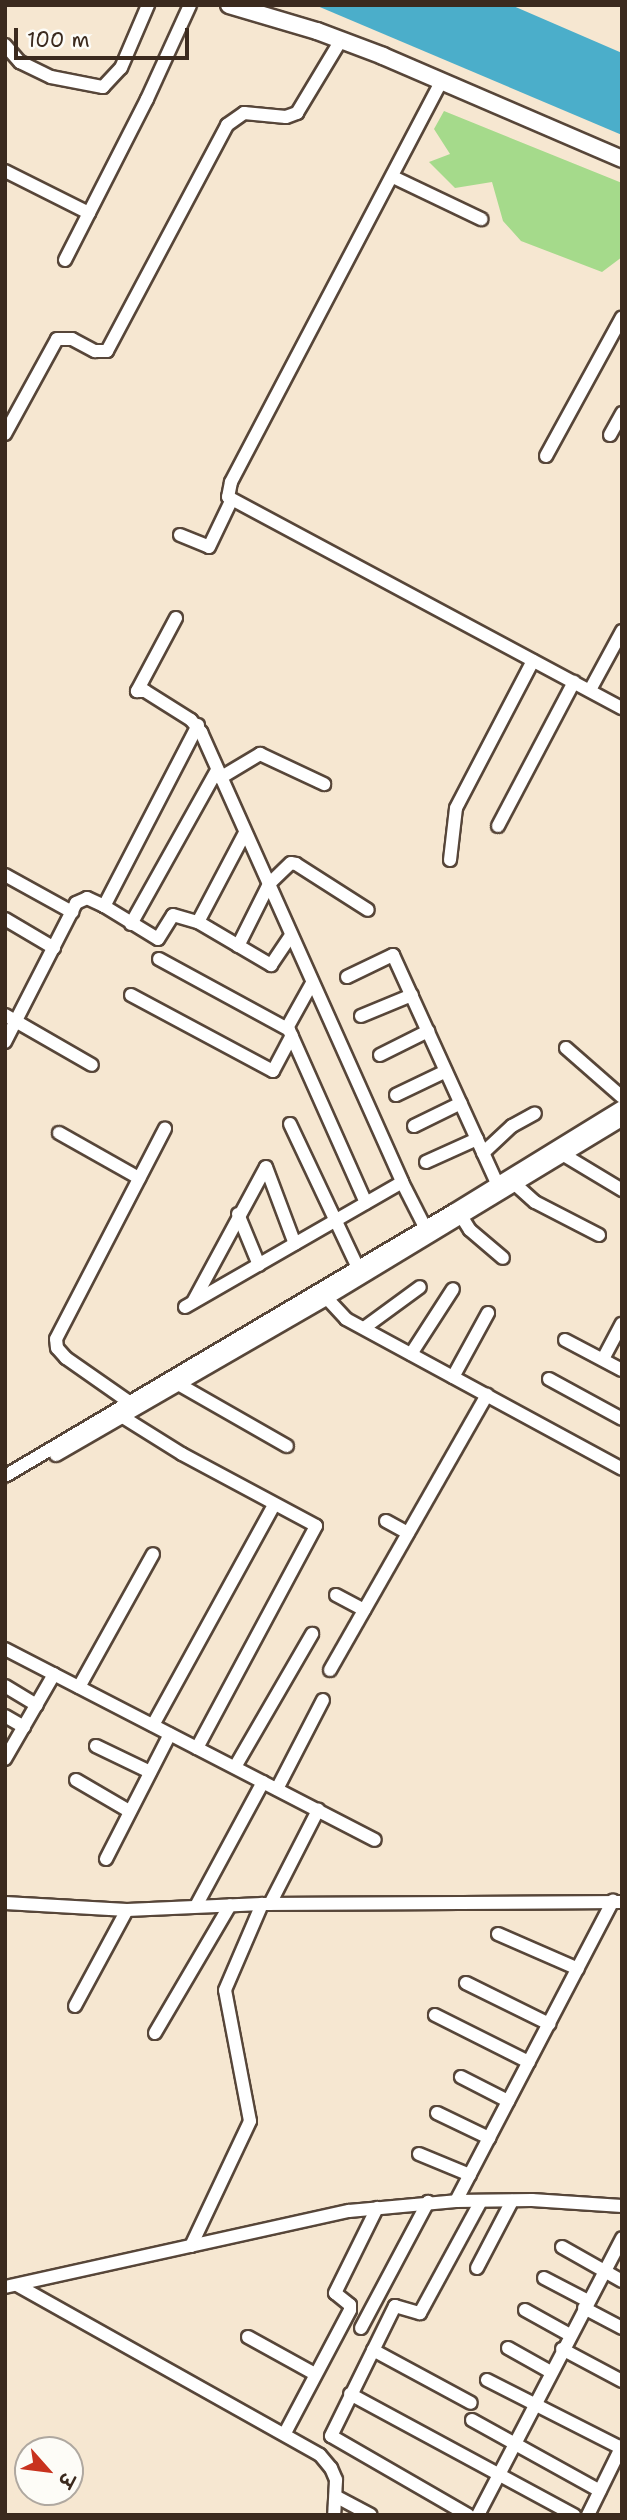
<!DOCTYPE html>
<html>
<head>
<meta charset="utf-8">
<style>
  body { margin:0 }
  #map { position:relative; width:627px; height:2520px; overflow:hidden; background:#f6e7d1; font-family:"Shantell Sans","Playpen Sans Deva",sans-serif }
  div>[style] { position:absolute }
  .green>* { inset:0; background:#a5da8b }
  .water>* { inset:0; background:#4baeca }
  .roads { filter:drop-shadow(2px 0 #574639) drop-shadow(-2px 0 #574639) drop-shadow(0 2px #574639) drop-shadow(0 -2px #574639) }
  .street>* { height:12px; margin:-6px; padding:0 6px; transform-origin:6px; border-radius:6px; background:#fff }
  .secondary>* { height:16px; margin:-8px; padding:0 8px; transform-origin:8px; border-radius:8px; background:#fff }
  span { translate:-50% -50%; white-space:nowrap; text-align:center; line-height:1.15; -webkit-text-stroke:5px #fdfcf7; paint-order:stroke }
  .frame { position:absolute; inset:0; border:7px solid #3b2a1e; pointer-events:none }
  .north { position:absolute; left:14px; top:2436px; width:70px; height:70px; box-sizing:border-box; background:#fdfcf7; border:2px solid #afa8a0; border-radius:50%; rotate:118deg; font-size:19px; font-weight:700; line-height:28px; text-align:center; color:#3b2a1e }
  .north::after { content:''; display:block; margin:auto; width:24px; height:32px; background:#c8321e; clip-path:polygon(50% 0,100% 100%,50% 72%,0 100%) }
  .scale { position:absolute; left:14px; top:28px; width:175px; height:32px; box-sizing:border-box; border:4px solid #3b2a1e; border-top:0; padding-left:9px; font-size:21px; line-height:24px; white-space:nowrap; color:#3b2a1e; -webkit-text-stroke:5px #fdfcf7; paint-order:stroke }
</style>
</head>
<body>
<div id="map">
  <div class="green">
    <div style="clip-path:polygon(444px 111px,622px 183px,622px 257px,602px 272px,521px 241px,503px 221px,492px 182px,455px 188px,429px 162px,450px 154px,434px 129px)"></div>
  </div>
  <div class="water">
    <div style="clip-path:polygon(315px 5px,511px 5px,622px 53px,622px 135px)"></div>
  </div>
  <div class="roads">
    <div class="street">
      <div style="left:5px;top:45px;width:23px;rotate:49deg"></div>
      <div style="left:20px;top:62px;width:34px;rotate:26deg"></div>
      <div style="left:51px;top:77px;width:53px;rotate:10.9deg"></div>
      <div style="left:103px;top:87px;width:26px;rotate:-47deg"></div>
      <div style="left:121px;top:68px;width:69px;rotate:-66.8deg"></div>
      <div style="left:441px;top:82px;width:452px;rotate:117.7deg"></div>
      <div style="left:231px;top:482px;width:15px;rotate:101deg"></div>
      <div style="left:228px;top:497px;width:447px;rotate:28.2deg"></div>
      <div style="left:5px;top:171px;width:94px;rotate:26.6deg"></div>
      <div style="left:393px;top:177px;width:98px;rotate:25.5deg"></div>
      <div style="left:65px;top:260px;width:181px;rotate:-63deg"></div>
      <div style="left:147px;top:99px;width:103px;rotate:-65.4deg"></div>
      <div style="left:5px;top:434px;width:108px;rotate:-61.3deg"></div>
      <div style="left:57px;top:339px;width:15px"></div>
      <div style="left:72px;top:339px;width:26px;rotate:28deg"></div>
      <div style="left:95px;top:351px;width:12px"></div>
      <div style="left:107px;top:351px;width:256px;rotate:-62deg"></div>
      <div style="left:227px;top:125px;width:21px;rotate:-35deg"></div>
      <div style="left:244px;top:113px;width:42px;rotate:5.4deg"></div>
      <div style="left:286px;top:117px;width:12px;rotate:-20deg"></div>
      <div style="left:297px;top:113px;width:85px;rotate:-58.9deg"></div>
      <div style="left:610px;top:435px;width:25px;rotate:-61deg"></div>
      <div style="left:546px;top:456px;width:158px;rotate:-61.3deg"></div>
      <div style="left:180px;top:535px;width:31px;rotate:22deg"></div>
      <div style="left:209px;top:547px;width:51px;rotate:-64.4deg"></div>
      <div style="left:176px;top:618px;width:83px;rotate:118.1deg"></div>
      <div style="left:137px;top:691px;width:8px"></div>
      <div style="left:145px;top:691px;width:54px;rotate:32.2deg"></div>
      <div style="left:191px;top:720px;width:16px;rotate:50deg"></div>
      <div style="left:201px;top:732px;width:493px;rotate:65.9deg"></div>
      <div style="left:402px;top:1182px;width:57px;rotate:63deg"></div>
      <div style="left:590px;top:690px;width:67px;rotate:-61.5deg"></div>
      <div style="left:198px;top:725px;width:204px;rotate:117.4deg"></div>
      <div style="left:104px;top:906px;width:63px;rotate:31.4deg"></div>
      <div style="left:158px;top:939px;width:28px;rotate:-58deg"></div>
      <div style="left:173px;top:915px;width:26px;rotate:16deg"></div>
      <div style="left:198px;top:922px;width:101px;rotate:-62.2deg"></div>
      <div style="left:220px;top:778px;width:47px;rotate:-31deg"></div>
      <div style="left:260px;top:754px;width:71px;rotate:25.1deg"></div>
      <div style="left:498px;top:826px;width:163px;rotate:-62.2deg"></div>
      <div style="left:450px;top:860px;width:52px;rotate:-83.4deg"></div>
      <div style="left:456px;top:808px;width:166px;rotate:-62.4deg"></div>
      <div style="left:5px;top:875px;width:77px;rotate:28.9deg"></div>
      <div style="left:5px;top:919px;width:57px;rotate:30.6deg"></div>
      <div style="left:198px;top:922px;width:85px;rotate:30.5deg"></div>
      <div style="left:271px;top:965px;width:36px;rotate:-56deg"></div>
      <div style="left:131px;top:924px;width:176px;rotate:-60.8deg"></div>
      <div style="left:238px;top:946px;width:69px;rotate:-63.4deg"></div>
      <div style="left:269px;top:884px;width:30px;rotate:-44deg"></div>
      <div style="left:291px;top:863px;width:5px;rotate:11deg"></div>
      <div style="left:296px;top:864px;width:85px;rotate:32.6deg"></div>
      <div style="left:159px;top:959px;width:148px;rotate:28.6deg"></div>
      <div style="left:289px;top:1030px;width:189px;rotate:66deg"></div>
      <div style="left:347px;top:977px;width:51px;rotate:-25.6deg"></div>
      <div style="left:393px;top:955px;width:256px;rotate:65.5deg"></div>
      <div style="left:131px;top:995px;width:161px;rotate:28.2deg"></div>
      <div style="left:273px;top:1071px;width:40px;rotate:-62deg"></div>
      <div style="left:5px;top:1015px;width:100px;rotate:29.9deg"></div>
      <div style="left:361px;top:1016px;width:55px;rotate:-22.4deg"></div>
      <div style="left:287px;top:1028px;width:51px;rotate:-60.9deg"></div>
      <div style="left:5px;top:1042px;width:156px;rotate:-62.9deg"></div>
      <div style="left:76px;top:903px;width:12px;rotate:-24deg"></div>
      <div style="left:87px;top:898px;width:19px;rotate:25deg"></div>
      <div style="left:566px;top:1048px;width:74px;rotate:41.2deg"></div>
      <div style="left:380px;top:1055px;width:54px;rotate:-26.6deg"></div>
      <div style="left:396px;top:1095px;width:55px;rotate:-25.6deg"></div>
      <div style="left:290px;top:1124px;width:157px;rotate:64.7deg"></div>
      <div style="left:414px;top:1126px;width:52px;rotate:-26.1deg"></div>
      <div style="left:59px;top:1133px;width:92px;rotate:29.4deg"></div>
      <div style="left:559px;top:1152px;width:74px;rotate:31.1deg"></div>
      <div style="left:483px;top:1153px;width:40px;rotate:-43deg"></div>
      <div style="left:512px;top:1126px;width:26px;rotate:-29deg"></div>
      <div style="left:426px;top:1162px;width:56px;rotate:-24.3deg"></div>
      <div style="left:266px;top:1167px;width:82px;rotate:69.4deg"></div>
      <div style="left:516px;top:1185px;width:25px;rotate:42deg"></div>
      <div style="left:535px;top:1202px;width:72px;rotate:27.3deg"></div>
      <div style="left:458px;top:1211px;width:22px;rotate:58deg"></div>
      <div style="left:470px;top:1230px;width:43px;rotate:40.3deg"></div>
      <div style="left:238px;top:1214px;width:55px;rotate:67.6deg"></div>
      <div style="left:322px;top:1293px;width:35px;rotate:47deg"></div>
      <div style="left:346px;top:1319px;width:314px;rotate:28.5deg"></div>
      <div style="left:193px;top:1302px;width:153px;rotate:-61.6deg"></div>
      <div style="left:185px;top:1307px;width:250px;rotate:-29.9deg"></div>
      <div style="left:364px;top:1328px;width:69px;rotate:-36.2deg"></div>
      <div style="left:565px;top:1340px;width:64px;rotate:27.8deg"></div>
      <div style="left:411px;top:1354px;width:77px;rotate:-57.1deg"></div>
      <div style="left:603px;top:1359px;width:40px;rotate:-62deg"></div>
      <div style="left:453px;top:1377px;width:73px;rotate:-61.3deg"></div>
      <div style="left:549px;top:1379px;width:83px;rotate:28.7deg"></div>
      <div style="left:180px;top:1385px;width:123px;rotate:29.7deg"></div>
      <div style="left:129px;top:1402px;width:77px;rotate:-145.1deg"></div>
      <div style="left:66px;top:1358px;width:13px;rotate:-132deg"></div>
      <div style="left:57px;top:1348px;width:9px;rotate:-96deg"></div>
      <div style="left:56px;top:1339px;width:237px;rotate:-62.6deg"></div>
      <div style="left:118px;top:1414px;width:75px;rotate:32deg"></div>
      <div style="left:182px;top:1454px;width:152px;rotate:28.2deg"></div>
      <div style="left:316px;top:1526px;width:252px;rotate:118.2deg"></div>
      <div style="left:56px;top:1455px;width:312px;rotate:-30deg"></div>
      <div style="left:326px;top:1299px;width:346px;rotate:-31.2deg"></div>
      <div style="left:5px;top:1476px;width:521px;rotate:-30.61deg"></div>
      <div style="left:453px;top:1211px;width:198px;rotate:-31.6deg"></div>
      <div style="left:386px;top:1521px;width:25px;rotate:29deg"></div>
      <div style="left:336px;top:1595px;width:32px;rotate:28deg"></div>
      <div style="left:5px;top:1649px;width:416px;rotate:27.3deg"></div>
      <div style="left:330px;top:1670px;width:317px;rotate:-60.3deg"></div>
      <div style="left:5px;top:1686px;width:37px;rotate:31deg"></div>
      <div style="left:79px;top:1687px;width:152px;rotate:-60.9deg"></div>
      <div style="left:5px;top:1716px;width:22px;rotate:30deg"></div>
      <div style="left:153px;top:1725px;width:251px;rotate:-61.2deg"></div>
      <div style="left:96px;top:1746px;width:60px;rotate:25.7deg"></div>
      <div style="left:5px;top:1759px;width:98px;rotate:-60deg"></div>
      <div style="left:235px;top:1767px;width:154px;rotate:-59.9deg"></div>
      <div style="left:76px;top:1780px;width:61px;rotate:30.3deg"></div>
      <div style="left:277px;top:1789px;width:100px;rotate:-62.7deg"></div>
      <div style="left:106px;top:1859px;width:140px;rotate:-62.9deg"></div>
      <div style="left:5px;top:1903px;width:122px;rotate:3.3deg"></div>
      <div style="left:127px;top:1910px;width:135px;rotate:-2.5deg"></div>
      <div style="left:262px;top:1904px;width:360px;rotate:-0.3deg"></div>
      <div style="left:270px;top:1904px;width:106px;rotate:-62.9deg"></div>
      <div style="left:196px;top:1906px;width:141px;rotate:-61.6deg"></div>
      <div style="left:498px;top:1934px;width:87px;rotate:23.6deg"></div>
      <div style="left:466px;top:1983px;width:93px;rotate:26.3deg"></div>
      <div style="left:75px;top:2006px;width:109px;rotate:-61.6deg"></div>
      <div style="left:435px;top:2015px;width:105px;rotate:26.6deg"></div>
      <div style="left:155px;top:2033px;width:148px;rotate:-59.6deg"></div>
      <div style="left:461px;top:2077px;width:53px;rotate:27.1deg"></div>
      <div style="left:437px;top:2113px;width:58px;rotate:25.7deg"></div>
      <div style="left:419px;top:2154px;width:55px;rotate:22.4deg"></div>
      <div style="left:456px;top:2201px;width:339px;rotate:-62.4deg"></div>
      <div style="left:191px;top:2246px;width:138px;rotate:-64.7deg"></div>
      <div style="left:250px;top:2121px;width:133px;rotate:-100.8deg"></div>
      <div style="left:225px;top:1990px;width:94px;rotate:-66.7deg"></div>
      <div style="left:562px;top:2247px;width:69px;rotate:29.5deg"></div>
      <div style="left:477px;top:2268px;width:76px;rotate:-62.4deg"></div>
      <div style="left:544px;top:2278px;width:50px;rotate:27.6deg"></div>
      <div style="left:17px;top:2285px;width:347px;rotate:29.3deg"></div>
      <div style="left:320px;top:2455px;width:17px;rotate:50deg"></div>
      <div style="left:331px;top:2468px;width:13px;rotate:67deg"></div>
      <div style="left:336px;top:2480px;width:35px;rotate:93deg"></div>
      <div style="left:5px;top:2287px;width:352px;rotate:-12.5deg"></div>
      <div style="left:349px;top:2211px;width:107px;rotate:-5.3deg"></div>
      <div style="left:456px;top:2201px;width:76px;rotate:-0.8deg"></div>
      <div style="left:532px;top:2200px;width:90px;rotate:3.8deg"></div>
      <div style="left:584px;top:2308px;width:43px;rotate:27.8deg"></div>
      <div style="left:525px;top:2310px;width:51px;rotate:29.1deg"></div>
      <div style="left:361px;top:2328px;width:143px;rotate:-62deg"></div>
      <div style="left:248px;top:2337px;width:77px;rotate:28.9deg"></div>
      <div style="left:508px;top:2348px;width:49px;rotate:29.2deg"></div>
      <div style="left:562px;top:2349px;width:68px;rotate:28.1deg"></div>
      <div style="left:373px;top:2350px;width:111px;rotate:28.4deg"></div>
      <div style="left:487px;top:2380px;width:150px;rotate:26.9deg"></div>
      <div style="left:350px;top:2394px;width:255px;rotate:28.4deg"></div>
      <div style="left:472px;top:2420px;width:146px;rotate:29deg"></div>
      <div style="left:285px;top:2433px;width:139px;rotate:-62.1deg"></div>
      <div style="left:350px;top:2310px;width:5px;rotate:-90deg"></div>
      <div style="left:350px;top:2305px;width:19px;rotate:-141deg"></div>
      <div style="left:335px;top:2293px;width:95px;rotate:-63.7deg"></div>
      <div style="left:337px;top:2497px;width:38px;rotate:28deg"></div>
      <div style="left:468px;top:2515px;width:158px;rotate:-150deg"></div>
      <div style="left:331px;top:2436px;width:145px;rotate:-63.8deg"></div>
      <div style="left:395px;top:2306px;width:26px;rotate:16deg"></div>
      <div style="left:420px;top:2313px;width:125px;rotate:-61.4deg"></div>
      <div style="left:478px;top:2515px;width:312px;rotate:-62.5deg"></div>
      <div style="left:588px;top:2515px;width:77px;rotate:-63.8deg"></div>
    </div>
    <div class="secondary">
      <div style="left:229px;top:5px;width:92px;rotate:16.5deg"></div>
      <div style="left:317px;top:31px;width:71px;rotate:20.7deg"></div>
      <div style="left:383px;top:56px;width:260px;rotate:23.3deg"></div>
    </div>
  </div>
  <div class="frame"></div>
  <div class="north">उ</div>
  <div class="scale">100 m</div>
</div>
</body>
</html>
